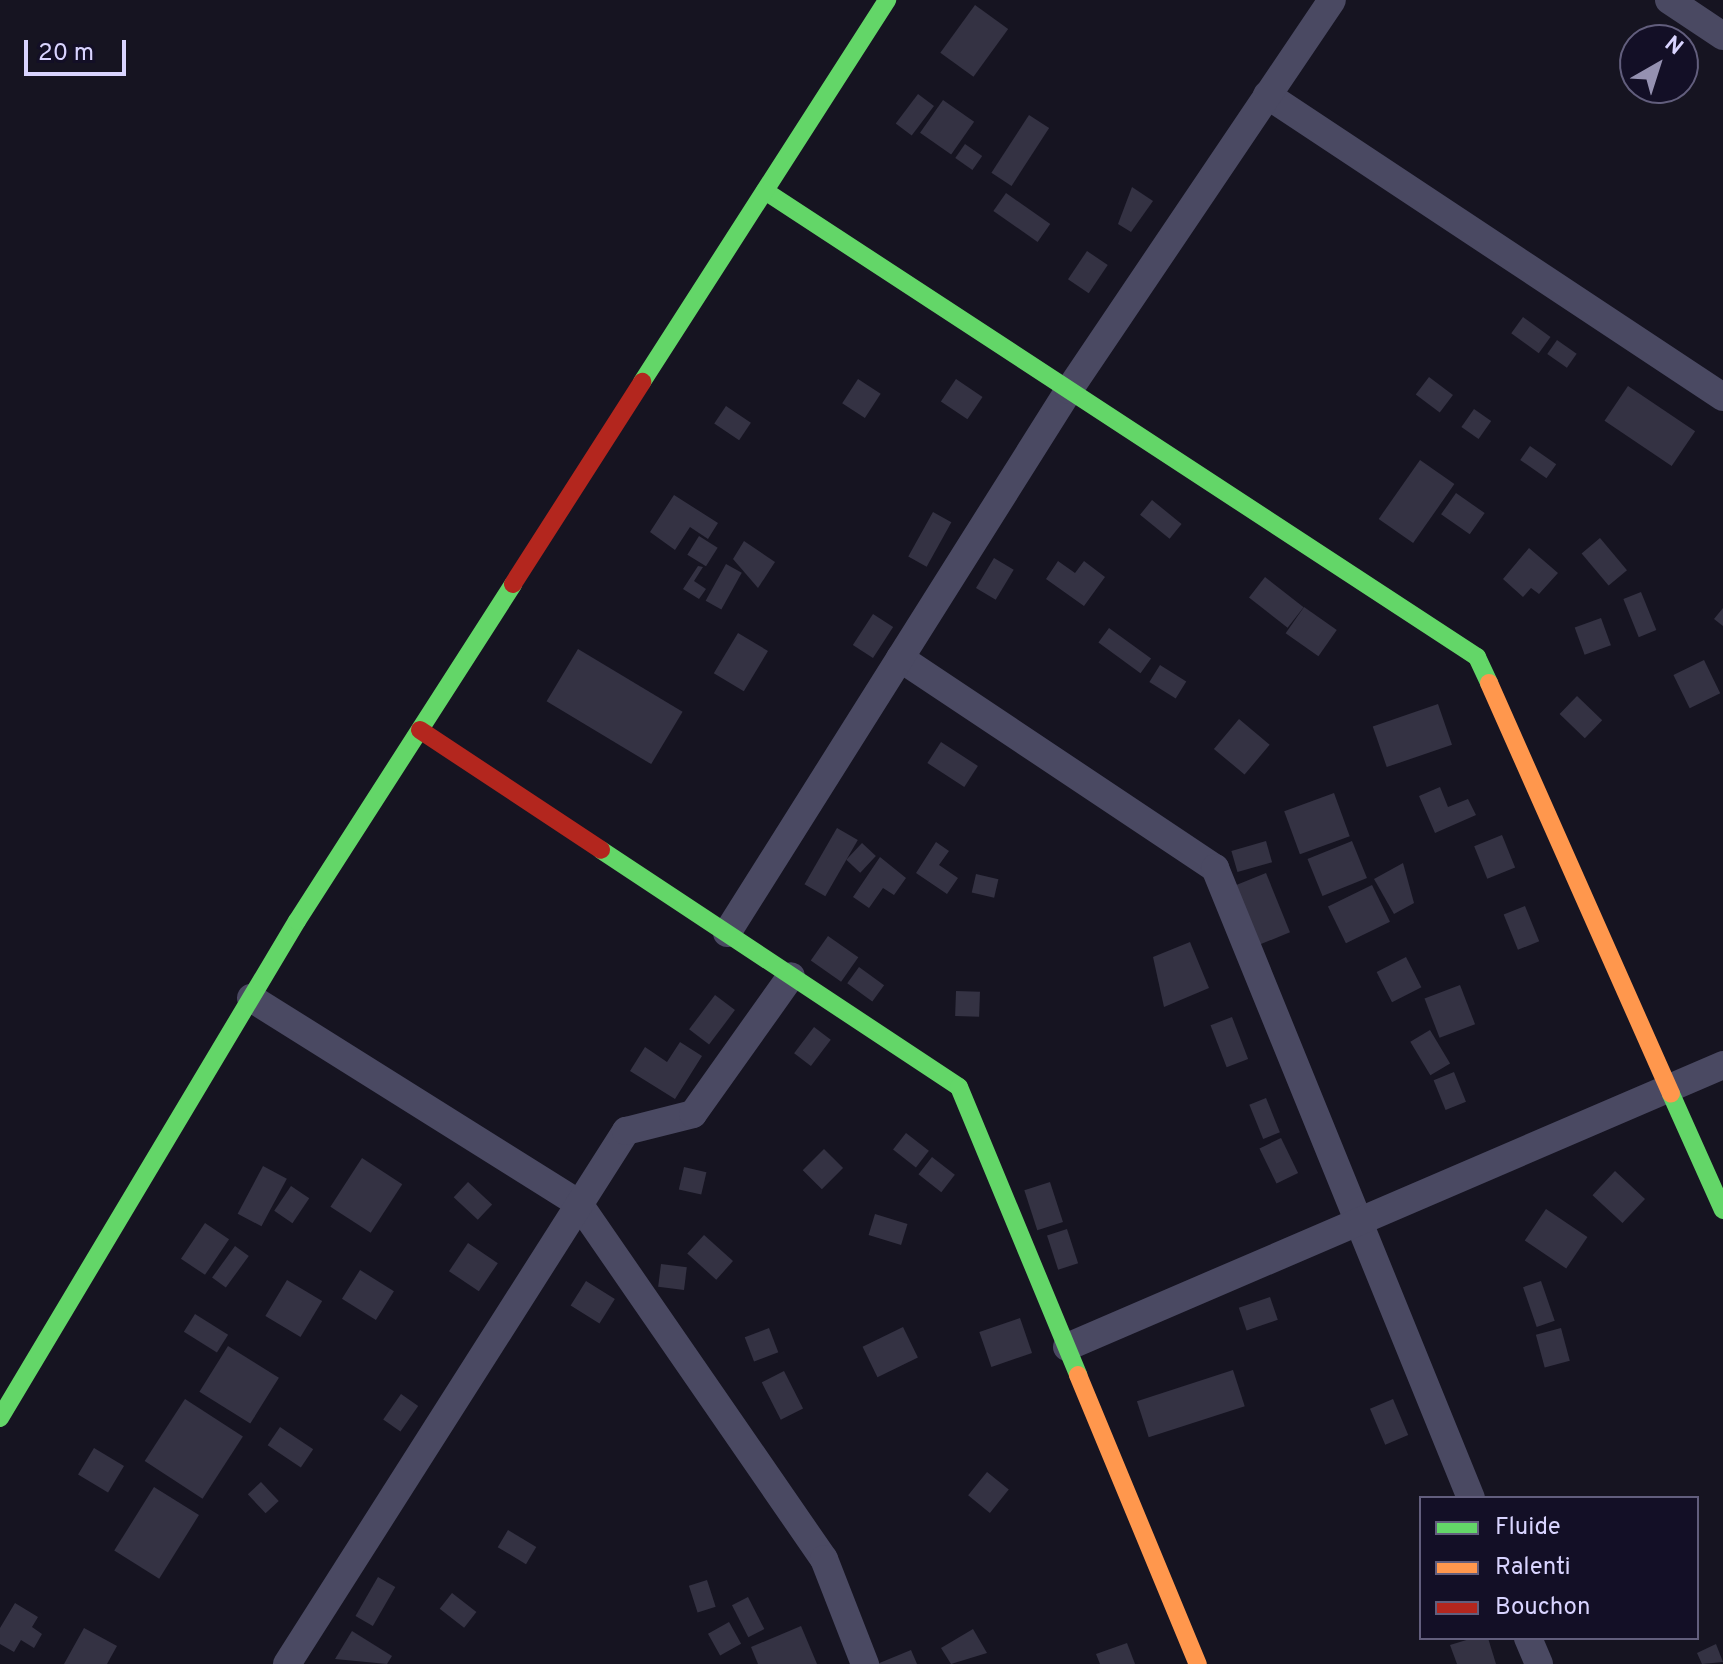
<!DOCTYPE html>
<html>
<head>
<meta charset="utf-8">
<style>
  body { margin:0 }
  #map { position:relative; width:1723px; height:1664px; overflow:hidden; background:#161421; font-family:Overpass,sans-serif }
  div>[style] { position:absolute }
  .building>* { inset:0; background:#343243; transform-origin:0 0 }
  .street>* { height:28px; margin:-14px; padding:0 14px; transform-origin:14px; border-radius:14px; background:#4a4962 }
  .fast>* { height:18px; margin:-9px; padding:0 9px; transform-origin:9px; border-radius:9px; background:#63d668 }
  .slow>* { height:18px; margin:-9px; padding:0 9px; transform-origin:9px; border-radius:9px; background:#ff974d }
  .jam>* { height:18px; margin:-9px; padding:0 9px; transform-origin:9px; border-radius:9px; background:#b3261e }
  span { translate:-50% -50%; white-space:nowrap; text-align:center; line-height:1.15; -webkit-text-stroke:7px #130f26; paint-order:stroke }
  .legend { position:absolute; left:1419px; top:1496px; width:280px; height:144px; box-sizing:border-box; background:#130f26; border:2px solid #625e7d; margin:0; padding:10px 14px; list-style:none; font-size:24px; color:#d9d4ff }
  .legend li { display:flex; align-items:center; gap:16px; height:40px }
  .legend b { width:40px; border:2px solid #625e7d }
  .north { position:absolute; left:1619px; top:24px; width:80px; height:80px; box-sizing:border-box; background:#130f26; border:2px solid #625e7d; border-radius:50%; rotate:39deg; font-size:22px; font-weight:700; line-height:32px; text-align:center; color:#d9d4ff }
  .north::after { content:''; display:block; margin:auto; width:28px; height:36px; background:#9591b1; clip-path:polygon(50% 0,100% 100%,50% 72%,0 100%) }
  .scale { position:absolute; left:24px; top:40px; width:102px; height:36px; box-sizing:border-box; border:4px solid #d9d4ff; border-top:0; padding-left:10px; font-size:24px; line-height:28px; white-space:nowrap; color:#d9d4ff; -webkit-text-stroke:6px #130f26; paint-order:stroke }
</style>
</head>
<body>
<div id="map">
  <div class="building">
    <div style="left:975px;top:5px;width:41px;height:59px;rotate:36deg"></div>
    <div style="left:918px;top:94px;width:20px;height:37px;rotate:37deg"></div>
    <div style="left:943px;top:100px;width:38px;height:40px;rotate:35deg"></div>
    <div style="left:1029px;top:115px;width:24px;height:69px;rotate:33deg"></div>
    <div style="left:965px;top:144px;width:21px;height:17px;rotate:35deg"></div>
    <div style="clip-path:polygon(1132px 187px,1153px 201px,1131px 232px,1118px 224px)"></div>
    <div style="left:1006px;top:193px;width:54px;height:22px;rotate:35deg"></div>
    <div style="left:1087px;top:251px;width:25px;height:34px;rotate:34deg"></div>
    <div style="left:1523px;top:317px;width:34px;height:20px;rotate:36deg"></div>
    <div style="left:1557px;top:340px;width:24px;height:17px;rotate:35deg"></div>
    <div style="left:1429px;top:377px;width:30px;height:22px;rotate:37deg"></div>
    <div style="left:858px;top:379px;width:27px;height:29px;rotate:33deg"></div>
    <div style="left:956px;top:379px;width:32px;height:27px;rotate:34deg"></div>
    <div style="left:1628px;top:386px;width:81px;height:42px;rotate:34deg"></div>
    <div style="left:726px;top:406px;width:30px;height:21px;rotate:34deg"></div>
    <div style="left:1474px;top:409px;width:21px;height:22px;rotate:35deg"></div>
    <div style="left:1530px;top:446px;width:32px;height:17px;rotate:35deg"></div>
    <div style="left:1420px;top:460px;width:42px;height:72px;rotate:35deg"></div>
    <div style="left:1456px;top:493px;width:35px;height:26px;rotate:35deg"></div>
    <div style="clip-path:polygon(674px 495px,718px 523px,708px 539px,690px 527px,675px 550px,650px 532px)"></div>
    <div style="left:1152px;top:500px;width:38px;height:19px;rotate:39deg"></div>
    <div style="left:933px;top:512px;width:21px;height:51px;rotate:29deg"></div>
    <div style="left:699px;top:536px;width:22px;height:22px;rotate:32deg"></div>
    <div style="left:1600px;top:538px;width:42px;height:24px;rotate:50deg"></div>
    <div style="clip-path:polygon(744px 541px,775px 562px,758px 588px,733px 559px)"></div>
    <div style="clip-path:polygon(1529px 548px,1558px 573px,1539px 594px,1531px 588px,1523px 597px,1503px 579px)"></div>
    <div style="left:994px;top:558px;width:23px;height:35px;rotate:31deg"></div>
    <div style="clip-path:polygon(1058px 561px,1075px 573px,1084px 561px,1105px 577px,1084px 606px,1046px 579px)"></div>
    <div style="left:726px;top:564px;width:18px;height:42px;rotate:29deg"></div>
    <div style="clip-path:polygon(698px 566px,703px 567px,694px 581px,706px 589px,699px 599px,683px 589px)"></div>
    <div style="left:1265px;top:577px;width:49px;height:26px;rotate:38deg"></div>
    <div style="left:1641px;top:592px;width:41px;height:19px;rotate:68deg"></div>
    <div style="left:1304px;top:607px;width:40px;height:32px;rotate:35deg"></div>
    <div style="clip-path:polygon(1723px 608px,1723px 626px,1714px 619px)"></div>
    <div style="left:873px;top:614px;width:24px;height:37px;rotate:33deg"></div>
    <div style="left:1601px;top:618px;width:29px;height:28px;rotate:70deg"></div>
    <div style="left:1109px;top:628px;width:52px;height:18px;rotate:36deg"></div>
    <div style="left:738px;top:633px;width:35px;height:47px;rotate:31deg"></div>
    <div style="left:578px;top:649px;width:122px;height:61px;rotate:31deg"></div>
    <div style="left:1704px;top:660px;width:37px;height:34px;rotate:64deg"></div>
    <div style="left:1160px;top:665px;width:31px;height:20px;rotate:32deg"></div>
    <div style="left:1577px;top:696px;width:35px;height:25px;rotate:44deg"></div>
    <div style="left:1438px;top:704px;width:43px;height:69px;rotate:71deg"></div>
    <div style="left:1239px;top:719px;width:40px;height:39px;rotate:40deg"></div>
    <div style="left:941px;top:742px;width:44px;height:25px;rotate:33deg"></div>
    <div style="clip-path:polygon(1440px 787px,1448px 807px,1468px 799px,1476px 815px,1435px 833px,1419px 796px)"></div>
    <div style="left:1334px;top:793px;width:46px;height:53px;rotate:70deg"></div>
    <div style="left:837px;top:828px;width:24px;height:65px;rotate:30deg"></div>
    <div style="left:1502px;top:835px;width:35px;height:30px;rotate:68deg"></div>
    <div style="left:1266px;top:841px;width:22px;height:36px;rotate:74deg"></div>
    <div style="left:1352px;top:841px;width:40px;height:48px;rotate:68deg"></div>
    <div style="clip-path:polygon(936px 842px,949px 851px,939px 865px,958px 878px,947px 894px,916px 873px)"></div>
    <div style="left:862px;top:843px;width:19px;height:23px;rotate:43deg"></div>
    <div style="clip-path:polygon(880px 857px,906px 878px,894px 895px,883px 888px,869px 908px,853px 897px)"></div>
    <div style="clip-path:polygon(1403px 863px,1414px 903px,1394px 914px,1374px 879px)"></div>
    <div style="left:1266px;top:873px;width:64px;height:38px;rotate:68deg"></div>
    <div style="left:976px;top:874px;width:23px;height:19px;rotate:13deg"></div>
    <div style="left:1372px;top:885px;width:41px;height:49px;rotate:64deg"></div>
    <div style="left:1525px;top:906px;width:38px;height:23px;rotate:68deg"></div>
    <div style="left:828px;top:936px;width:37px;height:30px;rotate:35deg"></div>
    <div style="clip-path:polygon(1190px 942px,1209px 988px,1164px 1007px,1153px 957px)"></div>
    <div style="left:1406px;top:957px;width:34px;height:33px;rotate:63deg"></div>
    <div style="left:859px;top:967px;width:31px;height:20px;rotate:36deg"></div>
    <div style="left:1460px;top:985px;width:42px;height:38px;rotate:69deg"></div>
    <div style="left:956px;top:991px;width:24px;height:25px;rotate:2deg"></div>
    <div style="left:715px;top:995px;width:25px;height:43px;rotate:37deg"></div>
    <div style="left:1232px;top:1017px;width:45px;height:23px;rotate:69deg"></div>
    <div style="left:814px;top:1027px;width:21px;height:33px;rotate:37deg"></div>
    <div style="left:1430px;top:1030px;width:39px;height:23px;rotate:59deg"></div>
    <div style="clip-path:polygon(680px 1042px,702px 1056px,675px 1099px,630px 1071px,645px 1047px,667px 1062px)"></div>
    <div style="left:1454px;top:1072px;width:32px;height:22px;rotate:68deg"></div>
    <div style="left:1266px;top:1098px;width:37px;height:18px;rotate:68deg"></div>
    <div style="left:906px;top:1133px;width:29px;height:21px;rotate:38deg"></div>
    <div style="left:1281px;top:1138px;width:39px;height:24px;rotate:64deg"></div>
    <div style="left:824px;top:1149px;width:27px;height:30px;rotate:45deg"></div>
    <div style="left:932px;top:1157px;width:29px;height:22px;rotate:38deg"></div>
    <div style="left:362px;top:1158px;width:48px;height:58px;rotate:33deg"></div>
    <div style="left:263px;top:1166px;width:27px;height:54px;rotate:28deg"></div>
    <div style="left:684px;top:1167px;width:23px;height:23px;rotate:13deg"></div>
    <div style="left:1615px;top:1171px;width:41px;height:33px;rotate:43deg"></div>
    <div style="left:468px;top:1182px;width:33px;height:21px;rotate:43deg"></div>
    <div style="left:1050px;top:1182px;width:42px;height:27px;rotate:72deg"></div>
    <div style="left:291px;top:1186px;width:22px;height:30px;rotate:34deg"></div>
    <div style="left:1546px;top:1209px;width:50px;height:38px;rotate:34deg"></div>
    <div style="left:875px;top:1214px;width:34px;height:22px;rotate:17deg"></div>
    <div style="left:205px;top:1223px;width:29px;height:43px;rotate:34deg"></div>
    <div style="left:1067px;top:1229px;width:36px;height:21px;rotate:72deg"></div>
    <div style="left:704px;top:1235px;width:39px;height:25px;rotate:42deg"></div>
    <div style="left:468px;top:1243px;width:36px;height:34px;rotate:34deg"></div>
    <div style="left:235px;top:1246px;width:17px;height:39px;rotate:36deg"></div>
    <div style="left:661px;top:1264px;width:26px;height:23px;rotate:7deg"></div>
    <div style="left:360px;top:1270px;width:40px;height:34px;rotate:32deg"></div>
    <div style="left:287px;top:1280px;width:41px;height:42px;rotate:31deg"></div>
    <div style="left:586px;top:1281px;width:34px;height:29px;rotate:32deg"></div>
    <div style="left:1541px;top:1281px;width:42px;height:19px;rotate:71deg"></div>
    <div style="left:1270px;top:1297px;width:24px;height:33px;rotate:71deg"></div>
    <div style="left:195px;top:1314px;width:39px;height:21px;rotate:32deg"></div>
    <div style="left:1020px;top:1318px;width:37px;height:43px;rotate:71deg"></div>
    <div style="left:903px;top:1327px;width:34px;height:45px;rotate:64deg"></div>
    <div style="left:769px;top:1328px;width:26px;height:26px;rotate:69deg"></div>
    <div style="left:1561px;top:1328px;width:34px;height:26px;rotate:75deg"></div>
    <div style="left:228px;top:1346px;width:60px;height:54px;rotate:32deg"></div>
    <div style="left:1233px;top:1370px;width:38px;height:101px;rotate:72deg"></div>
    <div style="left:784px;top:1371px;width:42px;height:25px;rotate:63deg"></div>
    <div style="left:401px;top:1394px;width:21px;height:31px;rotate:35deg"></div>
    <div style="left:185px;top:1399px;width:69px;height:74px;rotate:33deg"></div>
    <div style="left:1393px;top:1399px;width:39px;height:25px;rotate:67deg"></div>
    <div style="left:280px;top:1427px;width:40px;height:22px;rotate:34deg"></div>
    <div style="left:94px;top:1448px;width:35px;height:31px;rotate:31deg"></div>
    <div style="left:987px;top:1472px;width:28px;height:30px;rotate:39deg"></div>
    <div style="left:261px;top:1482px;width:26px;height:18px;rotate:47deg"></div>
    <div style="left:154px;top:1487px;width:53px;height:75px;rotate:32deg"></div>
    <div style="left:508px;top:1530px;width:33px;height:20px;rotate:31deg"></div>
    <div style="left:378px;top:1577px;width:20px;height:45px;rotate:30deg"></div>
    <div style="left:707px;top:1580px;width:28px;height:19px;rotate:72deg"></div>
    <div style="left:452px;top:1593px;width:31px;height:20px;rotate:38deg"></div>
    <div style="left:748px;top:1597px;width:36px;height:18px;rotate:63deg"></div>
    <div style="clip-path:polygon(15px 1603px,38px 1617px,32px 1627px,42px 1634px,34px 1648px,21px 1640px,14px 1652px,0 1644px,0 1628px)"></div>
    <div style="left:729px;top:1622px;width:25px;height:24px;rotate:61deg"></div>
    <div style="clip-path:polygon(801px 1626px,817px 1664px,758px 1664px,751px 1647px)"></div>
    <div style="clip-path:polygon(84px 1628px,117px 1646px,107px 1664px,64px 1664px)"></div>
    <div style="clip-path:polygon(973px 1629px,987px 1653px,951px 1664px,941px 1648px)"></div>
    <div style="clip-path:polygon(352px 1631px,392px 1656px,387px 1664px,335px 1659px)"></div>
    <div style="clip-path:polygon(1473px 1638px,1488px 1638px,1496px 1664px,1457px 1664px,1450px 1645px)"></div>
    <div style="clip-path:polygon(1127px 1643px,1135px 1664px,1100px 1664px,1096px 1654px)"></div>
    <div style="clip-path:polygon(1716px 1644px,1723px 1662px,1702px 1664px,1697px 1653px)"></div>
    <div style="clip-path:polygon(911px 1650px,917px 1664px,877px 1664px)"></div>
  </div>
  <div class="street">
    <div style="left:1669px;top:0;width:65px;rotate:33.7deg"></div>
    <div style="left:1267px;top:95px;width:547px;rotate:33.52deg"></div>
    <div style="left:900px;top:658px;width:379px;rotate:33.7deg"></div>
    <div style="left:1215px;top:868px;width:680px;rotate:67.89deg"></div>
    <div style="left:727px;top:933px;width:642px;rotate:-57.8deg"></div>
    <div style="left:1069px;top:390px;width:470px;rotate:-56deg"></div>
    <div style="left:251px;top:998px;width:387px;rotate:32.1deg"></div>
    <div style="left:579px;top:1204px;width:431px;rotate:55.4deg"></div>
    <div style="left:824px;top:1559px;width:113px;rotate:68.7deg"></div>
    <div style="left:1067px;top:1347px;width:714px;rotate:-23.26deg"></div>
    <div style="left:1528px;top:1638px;width:28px;rotate:67deg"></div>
    <div style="left:287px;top:1664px;width:632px;rotate:-57.54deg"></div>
    <div style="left:626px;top:1131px;width:69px;rotate:-14.2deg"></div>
    <div style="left:693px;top:1114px;width:169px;rotate:-54.6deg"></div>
  </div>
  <div class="fast">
    <div style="left:765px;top:191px;width:851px;rotate:33.2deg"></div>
    <div style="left:1477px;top:657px;width:29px;rotate:65deg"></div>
    <div style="left:642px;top:382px;width:454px;rotate:-57.3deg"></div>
    <div style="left:601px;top:850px;width:429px;rotate:33.5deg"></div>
    <div style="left:959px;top:1087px;width:312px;rotate:67.5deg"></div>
    <div style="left:1671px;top:1094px;width:127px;rotate:65.9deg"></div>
    <div style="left:0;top:1418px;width:579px;rotate:-59.14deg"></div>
    <div style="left:297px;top:921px;width:400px;rotate:-57.3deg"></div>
  </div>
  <div class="slow">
    <div style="left:1489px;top:683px;width:449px;rotate:66.1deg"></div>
    <div style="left:1078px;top:1375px;width:313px;rotate:67.5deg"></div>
  </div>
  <div class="jam">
    <div style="left:513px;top:584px;width:240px;rotate:-57.4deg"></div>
    <div style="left:420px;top:730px;width:217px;rotate:33.5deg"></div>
  </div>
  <ul class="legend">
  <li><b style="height:10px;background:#63d668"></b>Fluide</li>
  <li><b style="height:10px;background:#ff974d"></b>Ralenti</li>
  <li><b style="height:10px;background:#b3261e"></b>Bouchon</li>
  </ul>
  <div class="north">N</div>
  <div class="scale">20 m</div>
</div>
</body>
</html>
